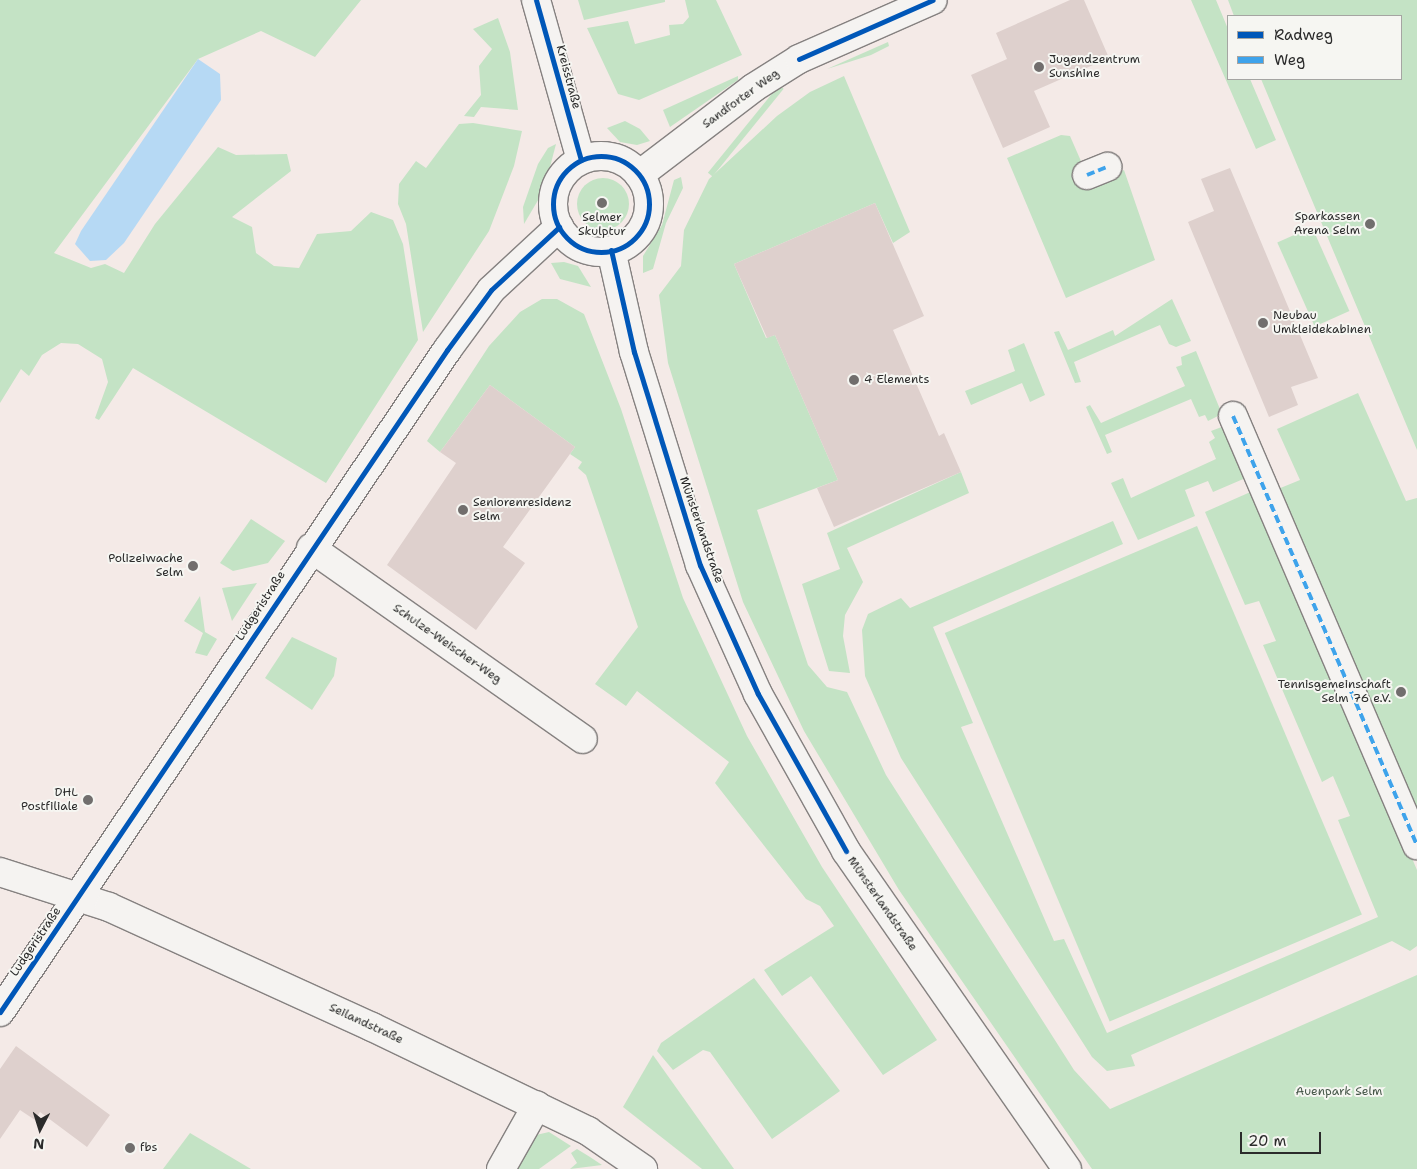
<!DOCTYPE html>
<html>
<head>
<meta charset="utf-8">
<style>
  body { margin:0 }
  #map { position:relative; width:1417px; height:1169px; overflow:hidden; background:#f4eae7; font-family:"Shantell Sans",sans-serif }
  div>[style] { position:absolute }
  .green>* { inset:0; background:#c4e3c5; transform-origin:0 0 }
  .round { border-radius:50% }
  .water>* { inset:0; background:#b6d9f4 }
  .building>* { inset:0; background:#ded0cd }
  .roads { filter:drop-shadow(1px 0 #858180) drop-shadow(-1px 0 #858180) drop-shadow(0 1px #858180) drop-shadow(0 -1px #858180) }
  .street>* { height:28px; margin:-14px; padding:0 14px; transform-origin:14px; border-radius:14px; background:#f5f3f1 }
  .secondary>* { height:28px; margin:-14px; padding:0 14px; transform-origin:14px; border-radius:14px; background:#f5f3f1 }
  .primary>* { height:28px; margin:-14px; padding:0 14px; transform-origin:14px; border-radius:14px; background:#f5f3f1 }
  .primary>.ring { margin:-14px; padding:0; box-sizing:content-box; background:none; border:28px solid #f5f3f1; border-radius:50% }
  .quiet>* { height:4px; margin-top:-2px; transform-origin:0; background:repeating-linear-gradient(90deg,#3ea3eb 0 8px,transparent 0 12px) }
  .cycleway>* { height:5px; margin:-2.5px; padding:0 2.5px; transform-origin:2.5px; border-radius:2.5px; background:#0057b8 }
  .cycleway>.ring { margin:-2.5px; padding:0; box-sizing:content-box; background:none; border:5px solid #0057b8; border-radius:50% }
  .dots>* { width:14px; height:14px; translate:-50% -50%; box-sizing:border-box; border:2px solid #f6f6f2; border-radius:50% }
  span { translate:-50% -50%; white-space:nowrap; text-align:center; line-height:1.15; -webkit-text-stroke:4px #f6f6f2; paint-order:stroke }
  .poi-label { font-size:12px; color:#2b2b2b }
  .left { translate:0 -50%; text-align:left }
  .right { translate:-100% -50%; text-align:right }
  .street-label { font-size:12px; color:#2b2b2b }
  .park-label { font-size:12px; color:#47584a }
  .legend { position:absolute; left:1227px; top:15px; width:175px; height:65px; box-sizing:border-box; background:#f6f6f2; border:1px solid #a5a5a2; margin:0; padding:6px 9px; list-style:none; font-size:15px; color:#2b2b2b }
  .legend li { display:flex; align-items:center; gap:10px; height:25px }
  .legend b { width:25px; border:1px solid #a5a5a2 }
  .north { position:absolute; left:15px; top:1104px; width:50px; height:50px; -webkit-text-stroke:4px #f6f6f2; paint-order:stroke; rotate:185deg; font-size:14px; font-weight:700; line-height:20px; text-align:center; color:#2b2b2b }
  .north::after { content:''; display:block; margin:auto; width:18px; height:22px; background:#2b2b2b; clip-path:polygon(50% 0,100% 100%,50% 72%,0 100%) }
  .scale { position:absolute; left:1240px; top:1132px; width:81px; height:22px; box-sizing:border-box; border:2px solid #2b2b2b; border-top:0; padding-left:6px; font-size:15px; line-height:18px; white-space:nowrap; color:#2b2b2b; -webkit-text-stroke:4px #f6f6f2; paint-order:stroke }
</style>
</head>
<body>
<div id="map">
  <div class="green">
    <div style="clip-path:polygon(0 0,361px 0,315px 57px,261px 31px,198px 59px,54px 253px,91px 268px,105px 264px,124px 273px,155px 224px,218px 147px,236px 155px,287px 154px,291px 171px,232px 217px,252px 227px,256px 253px,274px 266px,299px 268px,317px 234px,351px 231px,371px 212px,393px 220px,403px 244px,418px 340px,326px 483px,133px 368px,99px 420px,95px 418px,108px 382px,102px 359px,78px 344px,61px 343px,42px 355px,29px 376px,21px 369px,0 403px)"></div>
    <div style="clip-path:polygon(578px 0,665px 0,665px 2px,584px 20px)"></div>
    <div style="clip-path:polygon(685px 0,716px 0,742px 55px,639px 100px,618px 94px,587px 28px,628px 21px,635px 44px,670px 35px,669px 25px,683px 24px,689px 17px)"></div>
    <div style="clip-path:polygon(1191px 0,1216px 0,1228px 29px,1228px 79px,1250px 79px,1276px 140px,1256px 149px)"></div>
    <div style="clip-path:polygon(1228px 0,1417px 0,1417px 450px,1261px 79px,1401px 79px,1401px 16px,1234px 16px)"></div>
    <div style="clip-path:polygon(498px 18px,510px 52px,518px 110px,481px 107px,474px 117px,464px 116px,481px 95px,479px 66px,492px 49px,473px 29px)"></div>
    <div style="clip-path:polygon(888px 42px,889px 46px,871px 55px,827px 69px)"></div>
    <div style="clip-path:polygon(738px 76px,738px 80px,670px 127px,663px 110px)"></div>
    <div style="clip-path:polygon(844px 76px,910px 232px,893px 243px,875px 203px,734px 264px,766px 338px,775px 335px,838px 480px,757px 510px,808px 665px,827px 687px,847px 692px,886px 775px,1074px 1070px,1110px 1109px,1417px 975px,1417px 1169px,1092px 1169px,899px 890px,804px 731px,743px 602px,668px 363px,659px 295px,681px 266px,684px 230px,709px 179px,777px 116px,810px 92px)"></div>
    <div style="left:779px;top:85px;width:6px;height:113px;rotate:39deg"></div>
    <div style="clip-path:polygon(625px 121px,640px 129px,650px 141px,637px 145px,620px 142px,607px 128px)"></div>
    <div style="clip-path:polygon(473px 123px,522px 131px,514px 166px,489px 231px,423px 332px,406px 224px,398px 204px,399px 184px,416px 161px,426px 168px,459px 124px)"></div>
    <div style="clip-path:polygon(1061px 135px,1070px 136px,1091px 184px,1124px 170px,1155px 260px,1066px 298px,1007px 158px)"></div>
    <div style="clip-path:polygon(556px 144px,544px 190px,524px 224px,523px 207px,538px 164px,548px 148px)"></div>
    <div style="clip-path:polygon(681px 177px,683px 188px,666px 223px,653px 269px,643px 273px,643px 256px,662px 225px,674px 180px)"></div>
    <div class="round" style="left:577px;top:178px;width:52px;height:52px"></div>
    <div style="left:1312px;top:227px;width:92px;height:38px;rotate:66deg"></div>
    <div style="clip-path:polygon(564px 262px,578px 266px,591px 287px,560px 279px,551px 263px)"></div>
    <div style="clip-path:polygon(542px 299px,557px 299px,584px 314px,621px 409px,683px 598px,747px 736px,822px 867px,937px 1040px,883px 1075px,811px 976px,782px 996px,764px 970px,834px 926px,820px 906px,806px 899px,715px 783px,729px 762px,637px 691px,626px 706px,595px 684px,638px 627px,586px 475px,578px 468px,582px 462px,570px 454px,575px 447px,490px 385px,440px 452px,427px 441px,489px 346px,520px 312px)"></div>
    <div style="clip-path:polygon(1172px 299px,1191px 341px,1176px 347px,1169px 344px,1160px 325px,1074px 362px,1081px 382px,1075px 383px,1054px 332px,1059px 331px,1068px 350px,1113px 330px,1115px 336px)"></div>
    <div style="clip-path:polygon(1024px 343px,1045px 395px,1030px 402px,1022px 383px,971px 405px,965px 391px,1015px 371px,1008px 350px)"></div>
    <div style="clip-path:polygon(1196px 351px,1222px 414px,1208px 421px,1205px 415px,1199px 417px,1191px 399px,1105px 435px,1112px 452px,1107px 454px,1086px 407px,1090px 405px,1101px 423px,1185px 386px,1176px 367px,1182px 365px,1181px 357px)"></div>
    <div style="clip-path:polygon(1358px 393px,1406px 501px,1417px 498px,1417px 807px,1278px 489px,1300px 480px,1277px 429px)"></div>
    <div style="clip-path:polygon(1227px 425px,1248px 477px,1213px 492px,1208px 481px,1185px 490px,1195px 516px,1138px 540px,1111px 483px,1123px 478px,1131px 498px,1216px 459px,1209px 442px,1215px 438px,1211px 431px)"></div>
    <div style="clip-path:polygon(961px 472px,969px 493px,847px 548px,863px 582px,845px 615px,843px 636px,850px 673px,829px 671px,802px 584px,840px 569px,827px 533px)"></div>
    <div style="clip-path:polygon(1255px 490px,1417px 870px,1417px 946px,1410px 951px,1392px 941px,1131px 1055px,1135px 1066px,1107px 1071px,1092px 1057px,901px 758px,865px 676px,862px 630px,868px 614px,901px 598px,910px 608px,1113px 521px,1123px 544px,933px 627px,973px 723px,961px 727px,1054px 941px,1064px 939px,1107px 1033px,1378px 917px,1338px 820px,1350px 816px,1333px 776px,1322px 782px,1263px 645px,1276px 641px,1259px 601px,1245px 605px,1205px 512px)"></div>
    <div style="clip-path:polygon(251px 519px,285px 541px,268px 563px,233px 571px,220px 563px)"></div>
    <div style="left:1197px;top:526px;width:422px;height:274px;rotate:67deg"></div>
    <div style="clip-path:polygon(257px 583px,232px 621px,222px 588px)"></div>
    <div style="clip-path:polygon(200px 596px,205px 632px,217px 639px,207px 656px,195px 653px,203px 633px,184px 621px)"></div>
    <div style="clip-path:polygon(292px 637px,337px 658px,334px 676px,312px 710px,265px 678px)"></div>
    <div style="clip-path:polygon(754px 978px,840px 1091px,772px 1139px,710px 1052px,703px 1050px,673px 1070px,657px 1051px,661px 1043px)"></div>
    <div style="clip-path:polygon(653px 1055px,734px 1169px,702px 1169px,623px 1107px)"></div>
    <div style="clip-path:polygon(549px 1132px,571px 1146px,539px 1169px,517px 1169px,536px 1135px)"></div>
    <div style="clip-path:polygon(190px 1133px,251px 1169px,163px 1169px)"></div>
    <div style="clip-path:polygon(577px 1149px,590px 1157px,602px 1165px,570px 1169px,577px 1163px,571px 1153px)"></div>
  </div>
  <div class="water">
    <div style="clip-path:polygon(198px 59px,220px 74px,221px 100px,124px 243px,106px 260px,90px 261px,75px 244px,81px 231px)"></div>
  </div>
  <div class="building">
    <div style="clip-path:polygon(1070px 0,1084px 0,1109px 58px,1034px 91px,1050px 127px,1003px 148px,971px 75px,1007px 59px,996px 33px)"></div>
    <div style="clip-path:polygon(1230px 168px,1318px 378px,1291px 387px,1298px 405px,1269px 417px,1188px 222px,1214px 211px,1201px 179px)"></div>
    <div style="clip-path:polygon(875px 203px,924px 316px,893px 330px,939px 436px,944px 433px,961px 472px,834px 527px,817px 488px,838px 480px,775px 335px,767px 338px,734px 264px)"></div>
    <div style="clip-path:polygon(490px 385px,575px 447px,503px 547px,525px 563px,476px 630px,387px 565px,456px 463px,440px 452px)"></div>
    <div style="clip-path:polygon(16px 1046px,110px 1115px,87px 1147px,40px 1112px,35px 1120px,20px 1110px,0 1139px,0 1069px)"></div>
  </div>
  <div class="roads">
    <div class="street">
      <div style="left:1087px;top:175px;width:22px;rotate:-22deg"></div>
      <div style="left:1233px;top:416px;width:467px;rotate:66.8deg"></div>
      <div style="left:311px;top:548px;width:332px;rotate:35.1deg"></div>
      <div style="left:0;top:872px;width:114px;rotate:17.8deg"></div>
      <div style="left:109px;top:907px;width:289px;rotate:24.5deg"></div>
      <div style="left:372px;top:1027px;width:240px;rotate:25.7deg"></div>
      <div style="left:588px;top:1131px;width:67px;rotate:34.6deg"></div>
      <div style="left:501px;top:1169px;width:73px;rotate:-60.6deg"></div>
    </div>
    <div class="secondary">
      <div style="left:639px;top:175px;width:143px;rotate:-37.3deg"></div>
      <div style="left:753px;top:88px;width:54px;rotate:-32.2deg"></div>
      <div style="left:799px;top:59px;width:146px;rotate:-23.8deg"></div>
      <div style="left:0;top:1012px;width:799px;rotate:-55.97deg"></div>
      <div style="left:447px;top:350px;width:74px;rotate:-53.7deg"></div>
      <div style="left:491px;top:290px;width:93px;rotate:-42.8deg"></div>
    </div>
    <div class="primary">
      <div style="left:536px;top:0;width:166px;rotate:74.3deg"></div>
      <div class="ring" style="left:553px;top:156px;width:68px;height:68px"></div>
      <div style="left:611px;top:250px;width:105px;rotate:77.3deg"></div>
      <div style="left:634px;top:352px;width:223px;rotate:72.8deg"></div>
      <div style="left:700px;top:565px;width:141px;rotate:65.8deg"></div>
      <div style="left:758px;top:694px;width:180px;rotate:60.7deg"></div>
      <div style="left:846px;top:851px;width:387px;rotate:55.2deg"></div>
    </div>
  </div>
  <div class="quiet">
    <div style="left:1087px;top:175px;width:22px;rotate:-22deg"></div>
    <div style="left:1233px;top:416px;width:467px;rotate:66.8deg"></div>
  </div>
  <div class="cycleway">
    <div style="left:536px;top:0;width:166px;rotate:74.3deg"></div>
    <div style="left:799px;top:59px;width:146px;rotate:-23.8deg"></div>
    <div class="ring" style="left:553px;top:156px;width:91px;height:91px"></div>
    <div style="left:611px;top:250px;width:105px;rotate:77.3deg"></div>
    <div style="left:634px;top:352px;width:223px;rotate:72.8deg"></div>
    <div style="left:700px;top:565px;width:141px;rotate:65.8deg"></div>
    <div style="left:758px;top:694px;width:180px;rotate:60.7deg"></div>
    <div style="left:0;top:1012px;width:799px;rotate:-55.97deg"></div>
    <div style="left:447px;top:350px;width:74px;rotate:-53.7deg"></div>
    <div style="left:491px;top:290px;width:93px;rotate:-42.8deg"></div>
  </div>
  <div class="dots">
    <div style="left:1039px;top:67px;background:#716e6d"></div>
    <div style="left:602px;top:203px;background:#716e6d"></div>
    <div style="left:1370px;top:224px;background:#716e6d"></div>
    <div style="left:1263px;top:323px;background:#716e6d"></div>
    <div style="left:854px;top:380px;background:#716e6d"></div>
    <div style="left:463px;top:510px;background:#716e6d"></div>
    <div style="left:193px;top:566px;background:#716e6d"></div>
    <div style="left:1401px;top:692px;background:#716e6d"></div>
    <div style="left:88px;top:800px;background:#716e6d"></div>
    <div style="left:130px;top:1148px;background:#716e6d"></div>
  </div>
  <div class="poi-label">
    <span class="left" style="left:1049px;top:67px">Jugendzentrum<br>Sunshine</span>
    <span class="right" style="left:1360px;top:224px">Sparkassen<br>Arena Selm</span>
    <span style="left:602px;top:225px">Selmer<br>Skulptur</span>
    <span class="left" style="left:1273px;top:323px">Neubau<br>Umkleidekabinen</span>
    <span class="left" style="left:864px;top:380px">4 Elements</span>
    <span class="left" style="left:473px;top:510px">Seniorenresidenz<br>Selm</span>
    <span class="right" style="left:183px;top:566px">Polizeiwache<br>Selm</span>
    <span class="right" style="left:1391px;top:692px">Tennisgemeinschaft<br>Selm 76 e.V.</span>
    <span class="right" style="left:78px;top:800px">DHL<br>Postfiliale</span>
    <span class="left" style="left:140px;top:1148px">fbs</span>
  </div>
  <div class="street-label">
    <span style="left:568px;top:77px;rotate:75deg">Kreisstraße</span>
    <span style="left:741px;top:99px;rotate:-36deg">Sandforter Weg</span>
    <span style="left:701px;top:530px;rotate:71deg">Münsterlandstraße</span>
    <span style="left:261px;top:606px;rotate:-57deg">Ludgeristraße</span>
    <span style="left:447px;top:644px;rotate:35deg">Schulze-Weischer-Weg</span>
    <span style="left:882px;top:904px;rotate:55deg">Münsterlandstraße</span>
    <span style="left:36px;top:942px;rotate:-56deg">Ludgeristraße</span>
    <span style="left:366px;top:1024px;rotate:25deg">Seilandstraße</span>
  </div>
  <div class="park-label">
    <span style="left:1339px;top:1092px">Auenpark Selm</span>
  </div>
  <ul class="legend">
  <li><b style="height:6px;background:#0057b8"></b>Radweg</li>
  <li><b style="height:6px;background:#3ea3eb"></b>Weg</li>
  </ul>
  <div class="north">N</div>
  <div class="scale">20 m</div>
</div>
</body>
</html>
